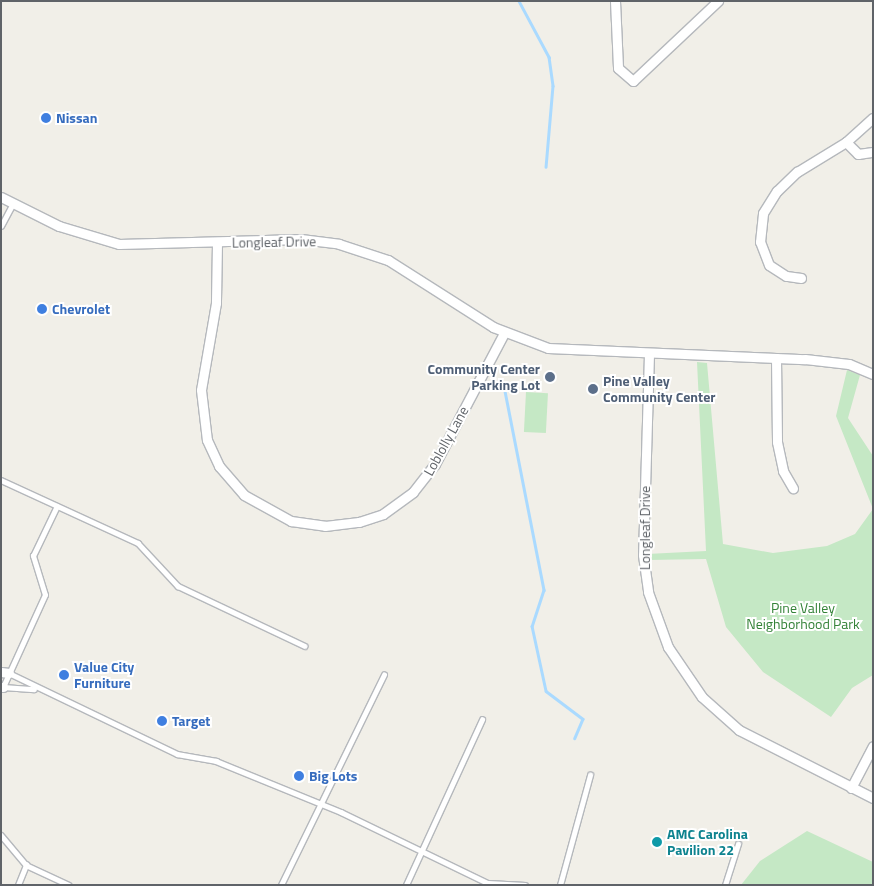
<!DOCTYPE html>
<html>
<head>
<meta charset="utf-8">
<style>
  body { margin:0 }
  #map { position:relative; width:874px; height:886px; overflow:hidden; background:#f1efe8; font-family:"Titillium Web",sans-serif }
  div>[style] { position:absolute }
  .green>* { inset:0; background:#c5e8c5; transform-origin:0 0 }
  .stream>* { height:2.5px; margin:-1.25px; padding:0 1.25px; transform-origin:1.25px; border-radius:1.25px; background:#aadaff }
  .roads { filter:drop-shadow(1px 0 #b5b8bc) drop-shadow(-1px 0 #b5b8bc) drop-shadow(0 1px #b5b8bc) drop-shadow(0 -1px #b5b8bc) }
  .service>* { height:4.5px; margin:-2.25px; padding:0 2.25px; transform-origin:2.25px; border-radius:2.25px; background:#fff }
  .minor>* { height:9px; margin:-4.5px; padding:0 4.5px; transform-origin:4.5px; border-radius:4.5px; background:#fff }
  .dots>* { width:14px; height:14px; translate:-50% -50%; box-sizing:border-box; border:2px solid #fff; border-radius:50% }
  span { translate:-50% -50%; white-space:nowrap; text-align:center; line-height:1.15; -webkit-text-stroke:4px #fff; paint-order:stroke }
  .shop-label { font-size:14px; color:#366cbe; font-weight:700 }
  .left { translate:0 -50%; text-align:left }
  .street-label { font-size:14px; color:#5f6368 }
  .service-label { font-size:14px; color:#4e5e75; font-weight:700 }
  .right { translate:-100% -50%; text-align:right }
  .park-label { font-size:14px; color:#348238 }
  .culture-label { font-size:14px; color:#0d838f; font-weight:700 }
  .frame { position:absolute; inset:0; border:2px solid #5f6368; pointer-events:none }
</style>
</head>
<body>
<div id="map">
  <div class="green">
    <div style="clip-path:polygon(697px 362px,707px 363px,723px 544px,773px 553px,827px 546px,855px 534px,873px 509px,836px 416px,847px 370px,860px 375px,848px 418px,873px 456px,873px 675px,852px 688px,831px 717px,763px 672px,726px 627px,706px 559px,649px 560px,647px 554px,706px 551px)"></div>
    <div style="left:526px;top:392px;width:22px;height:40px;rotate:3deg"></div>
    <div style="clip-path:polygon(807px 831px,873px 862px,873px 885px,741px 885px,760px 861px)"></div>
  </div>
  <div class="stream">
    <div style="left:519px;top:1px;width:64px;rotate:61.8deg"></div>
    <div style="left:549px;top:57px;width:29px;rotate:82deg"></div>
    <div style="left:553px;top:86px;width:81px;rotate:94.9deg"></div>
    <div style="left:504px;top:386px;width:208px;rotate:78.9deg"></div>
    <div style="left:544px;top:590px;width:38px;rotate:108deg"></div>
    <div style="left:532px;top:626px;width:66px;rotate:77.8deg"></div>
    <div style="left:546px;top:691px;width:46px;rotate:37.1deg"></div>
    <div style="left:583px;top:719px;width:21px;rotate:113deg"></div>
  </div>
  <div class="roads">
    <div class="service">
      <div style="left:1px;top:226px;width:26px;rotate:-62deg"></div>
      <div style="left:1px;top:480px;width:151px;rotate:24.7deg"></div>
      <div style="left:138px;top:543px;width:59px;rotate:47.1deg"></div>
      <div style="left:178px;top:586px;width:140px;rotate:25.3deg"></div>
      <div style="left:9px;top:673px;width:187px;rotate:25.7deg"></div>
      <div style="left:177px;top:754px;width:40px;rotate:10deg"></div>
      <div style="left:216px;top:761px;width:135px;rotate:22.2deg"></div>
      <div style="left:341px;top:812px;width:163px;rotate:25.8deg"></div>
      <div style="left:488px;top:883px;width:37px;rotate:3deg"></div>
      <div style="left:3px;top:687px;width:101px;rotate:-65.5deg"></div>
      <div style="left:45px;top:595px;width:41px;rotate:-107.1deg"></div>
      <div style="left:33px;top:556px;width:55px;rotate:-64.4deg"></div>
      <div style="left:3px;top:687px;width:31px;rotate:4deg"></div>
      <div style="left:1px;top:835px;width:39px;rotate:50deg"></div>
      <div style="left:26px;top:865px;width:47px;rotate:24.9deg"></div>
      <div style="left:18px;top:885px;width:22px;rotate:-68deg"></div>
      <div style="left:281px;top:885px;width:234px;rotate:-63.9deg"></div>
      <div style="left:406px;top:885px;width:182px;rotate:-65.3deg"></div>
      <div style="left:560px;top:885px;width:114px;rotate:-74.7deg"></div>
      <div style="left:725px;top:885px;width:43px;rotate:-72.4deg"></div>
    </div>
    <div class="minor">
      <div style="left:615px;top:1px;width:67px;rotate:87.4deg"></div>
      <div style="left:618px;top:68px;width:20px;rotate:41deg"></div>
      <div style="left:633px;top:81px;width:117px;rotate:-43.3deg"></div>
      <div style="left:846px;top:142px;width:17px;rotate:45deg"></div>
      <div style="left:858px;top:154px;width:15px;rotate:-8deg"></div>
      <div style="left:1px;top:197px;width:65px;rotate:26.6deg"></div>
      <div style="left:59px;top:226px;width:63px;rotate:16.7deg"></div>
      <div style="left:119px;top:244px;width:182px;rotate:-1.6deg"></div>
      <div style="left:301px;top:239px;width:38px;rotate:7deg"></div>
      <div style="left:339px;top:244px;width:52px;rotate:18.1deg"></div>
      <div style="left:388px;top:260px;width:125px;rotate:32.5deg"></div>
      <div style="left:493px;top:327px;width:59px;rotate:20.9deg"></div>
      <div style="left:548px;top:348px;width:257px;rotate:2.5deg"></div>
      <div style="left:805px;top:359px;width:44px;rotate:6.5deg"></div>
      <div style="left:849px;top:364px;width:26px;rotate:23deg"></div>
      <div style="left:217px;top:243px;width:60px;rotate:91deg"></div>
      <div style="left:216px;top:303px;width:88px;rotate:99.8deg"></div>
      <div style="left:201px;top:390px;width:50px;rotate:83.2deg"></div>
      <div style="left:207px;top:440px;width:29px;rotate:65deg"></div>
      <div style="left:219px;top:466px;width:38px;rotate:49deg"></div>
      <div style="left:244px;top:495px;width:54px;rotate:29deg"></div>
      <div style="left:291px;top:521px;width:34px;rotate:8deg"></div>
      <div style="left:325px;top:526px;width:34px;rotate:-7deg"></div>
      <div style="left:359px;top:522px;width:25px;rotate:-18deg"></div>
      <div style="left:383px;top:514px;width:37px;rotate:-36deg"></div>
      <div style="left:413px;top:492px;width:36px;rotate:-52deg"></div>
      <div style="left:435px;top:464px;width:148px;rotate:-62.2deg"></div>
      <div style="left:801px;top:278px;width:15px;rotate:-172deg"></div>
      <div style="left:786px;top:276px;width:20px;rotate:-147deg"></div>
      <div style="left:769px;top:265px;width:25px;rotate:-111deg"></div>
      <div style="left:760px;top:242px;width:29px;rotate:-84deg"></div>
      <div style="left:763px;top:213px;width:26px;rotate:-58deg"></div>
      <div style="left:777px;top:191px;width:28px;rotate:-44deg"></div>
      <div style="left:797px;top:172px;width:57px;rotate:-31.5deg"></div>
      <div style="left:846px;top:142px;width:36px;rotate:-42deg"></div>
      <div style="left:649px;top:354px;width:201px;rotate:91.7deg"></div>
      <div style="left:643px;top:555px;width:37px;rotate:82deg"></div>
      <div style="left:648px;top:592px;width:59px;rotate:70deg"></div>
      <div style="left:668px;top:647px;width:60px;rotate:55.8deg"></div>
      <div style="left:702px;top:697px;width:50px;rotate:41.7deg"></div>
      <div style="left:739px;top:730px;width:150px;rotate:26.9deg"></div>
      <div style="left:776px;top:358px;width:84px;rotate:89.3deg"></div>
      <div style="left:777px;top:442px;width:30px;rotate:78deg"></div>
      <div style="left:783px;top:471px;width:20px;rotate:60deg"></div>
      <div style="left:1px;top:672px;width:8px;rotate:7deg"></div>
      <div style="left:1px;top:687px;width:2px"></div>
      <div style="left:851px;top:788px;width:47px;rotate:-62.4deg"></div>
    </div>
  </div>
  <div class="dots">
    <div style="left:46px;top:118px;background:#3f7fe0"></div>
    <div style="left:42px;top:309px;background:#3f7fe0"></div>
    <div style="left:550px;top:377px;background:#5c6f8a"></div>
    <div style="left:593px;top:389px;background:#5c6f8a"></div>
    <div style="left:64px;top:675px;background:#3f7fe0"></div>
    <div style="left:162px;top:721px;background:#3f7fe0"></div>
    <div style="left:299px;top:776px;background:#3f7fe0"></div>
    <div style="left:657px;top:842px;background:#0f9aa8"></div>
  </div>
  <div class="shop-label">
    <span class="left" style="left:56px;top:118px">Nissan</span>
    <span class="left" style="left:52px;top:309px">Chevrolet</span>
    <span class="left" style="left:74px;top:675px">Value City<br>Furniture</span>
    <span class="left" style="left:172px;top:721px">Target</span>
    <span class="left" style="left:309px;top:776px">Big Lots</span>
  </div>
  <div class="street-label">
    <span style="left:274px;top:242px;rotate:-1deg">Longleaf Drive</span>
    <span style="left:446px;top:441px;rotate:-61deg">Loblolly Lane</span>
    <span style="left:645px;top:528px;rotate:-90deg">Longleaf Drive</span>
  </div>
  <div class="service-label">
    <span class="right" style="left:540px;top:377px">Community Center<br>Parking Lot</span>
    <span class="left" style="left:603px;top:389px">Pine Valley<br>Community Center</span>
  </div>
  <div class="park-label">
    <span style="left:803px;top:616px">Pine Valley<br>Neighborhood Park</span>
  </div>
  <div class="culture-label">
    <span class="left" style="left:667px;top:842px">AMC Carolina<br>Pavilion 22</span>
  </div>
  <div class="frame"></div>
</div>
</body>
</html>
